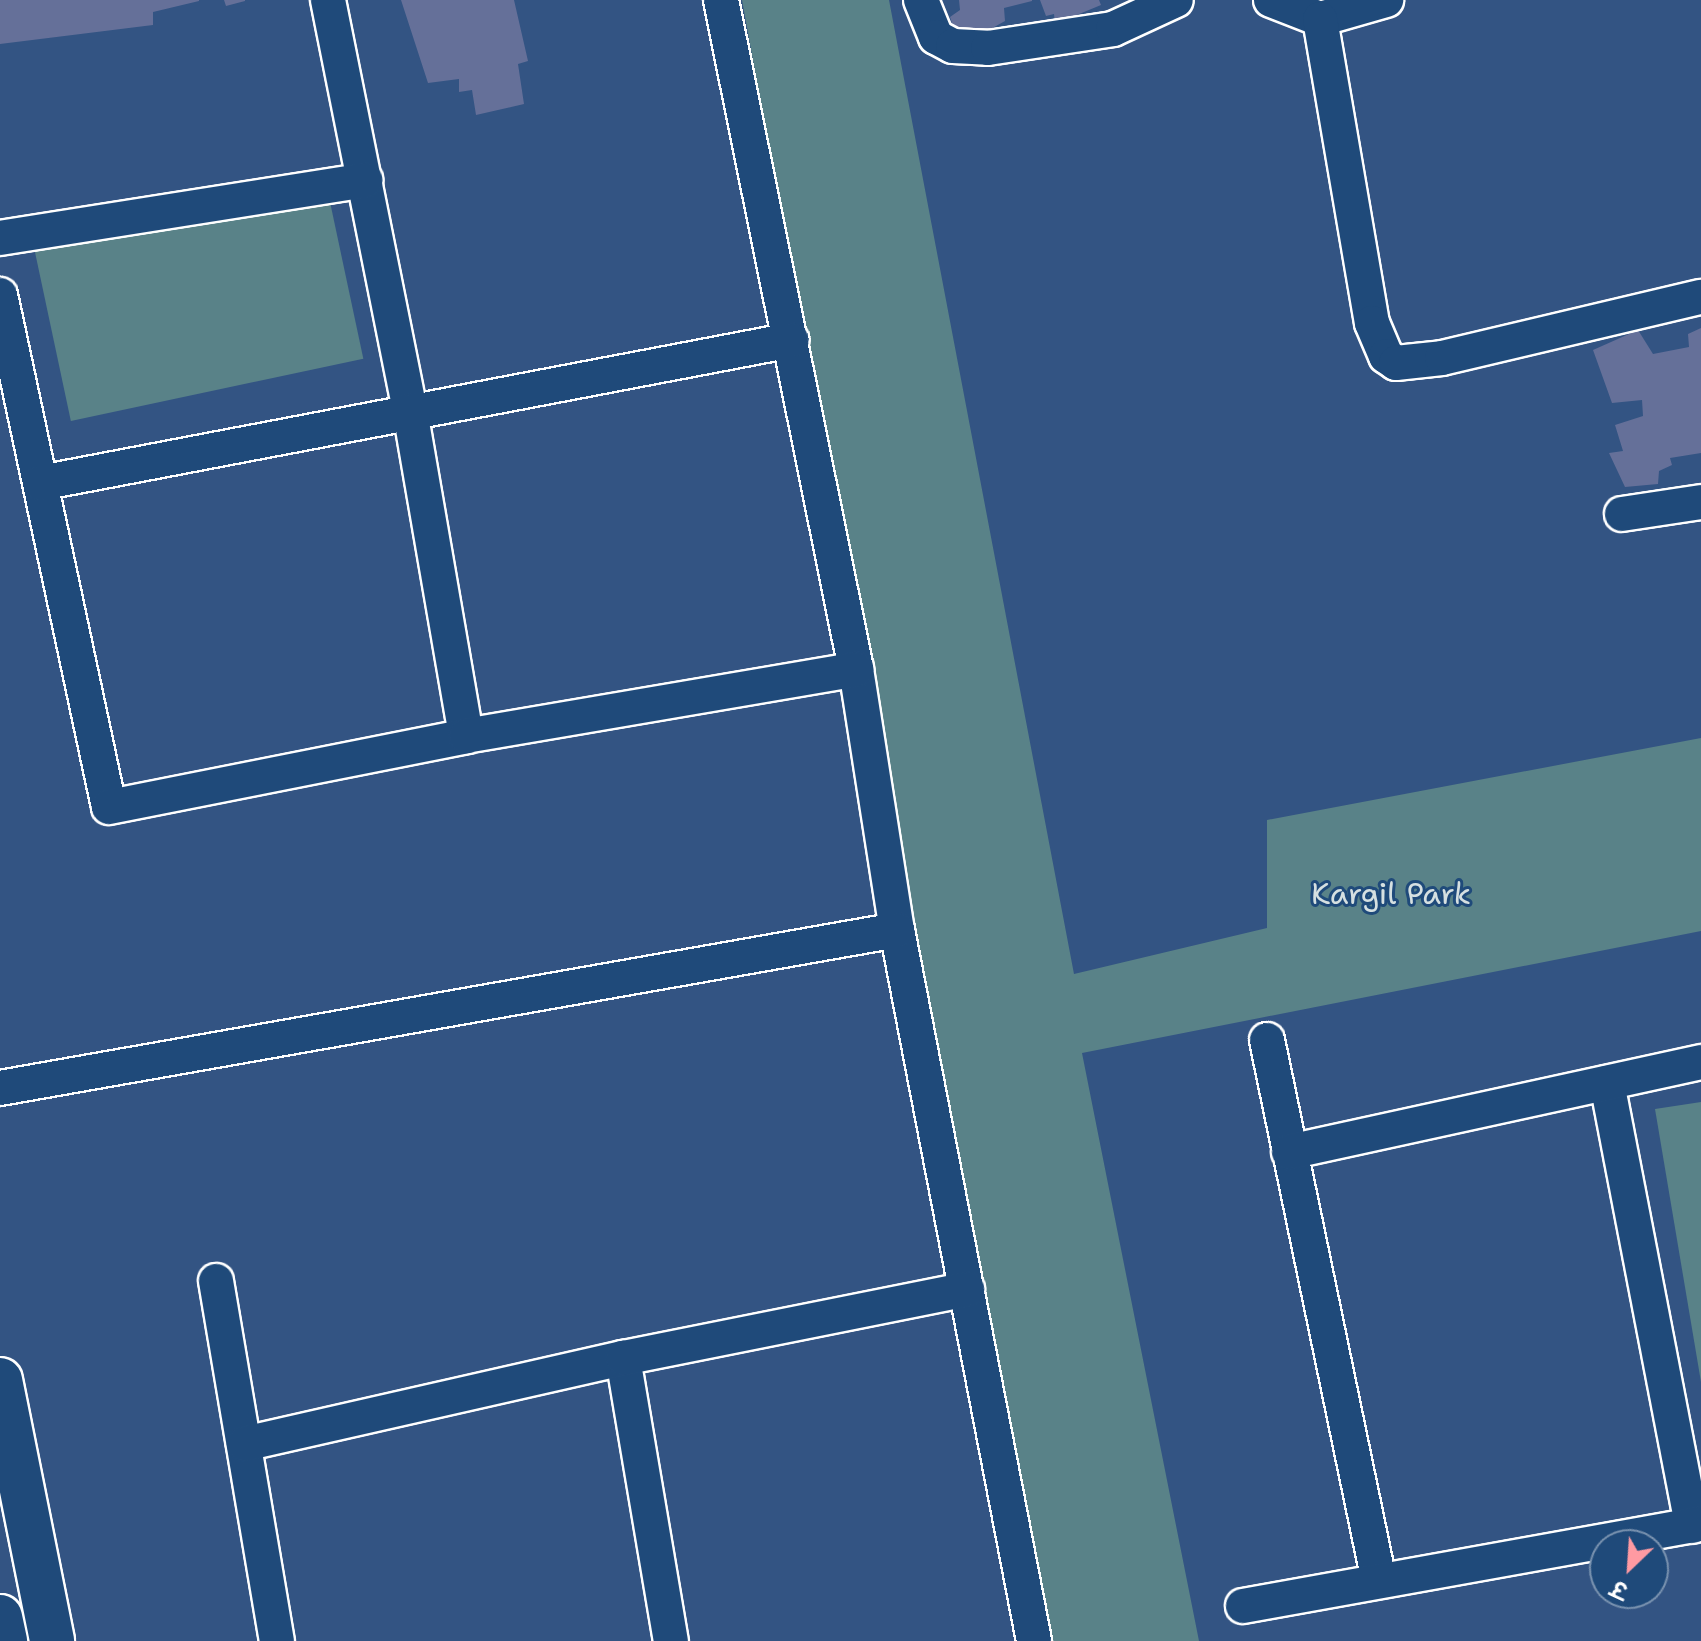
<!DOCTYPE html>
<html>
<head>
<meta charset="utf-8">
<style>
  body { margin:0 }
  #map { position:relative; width:1701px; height:1641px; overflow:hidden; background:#335483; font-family:"Shantell Sans","Playpen Sans Deva",sans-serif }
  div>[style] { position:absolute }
  .green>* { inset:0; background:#598288; transform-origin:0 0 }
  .building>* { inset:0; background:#657099 }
  .roads { filter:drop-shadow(2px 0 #fff) drop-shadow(-2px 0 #fff) drop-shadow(0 2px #fff) drop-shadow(0 -2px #fff) }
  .street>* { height:34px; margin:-17px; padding:0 17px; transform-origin:17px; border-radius:17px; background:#1f4a7a }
  .secondary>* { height:44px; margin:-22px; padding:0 22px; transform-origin:22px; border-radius:22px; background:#1f4a7a }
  span { translate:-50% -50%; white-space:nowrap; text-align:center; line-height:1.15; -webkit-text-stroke:6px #1f4a7a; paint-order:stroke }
  .park-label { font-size:30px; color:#d6e0e1 }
  .north { position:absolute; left:1589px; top:1529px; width:80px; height:80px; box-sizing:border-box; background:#1f4a7a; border:2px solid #7992af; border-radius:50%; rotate:205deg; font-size:22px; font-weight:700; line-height:32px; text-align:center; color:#fff }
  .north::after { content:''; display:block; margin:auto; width:28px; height:36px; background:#ff9aa2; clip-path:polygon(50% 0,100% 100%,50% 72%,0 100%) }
</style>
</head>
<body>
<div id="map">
  <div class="green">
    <div style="clip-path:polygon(742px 0,889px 0,1074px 974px,1267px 928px,1267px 820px,1701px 738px,1701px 931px,1082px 1053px,1199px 1641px,1041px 1641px)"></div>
    <div style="left:323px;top:169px;width:194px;height:299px;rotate:78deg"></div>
    <div style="clip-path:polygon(1701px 1102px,1701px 1382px,1655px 1109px)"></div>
  </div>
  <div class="building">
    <div style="clip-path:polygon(0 0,199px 0,199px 1px,153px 12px,153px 25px,0 44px)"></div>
    <div style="clip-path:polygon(224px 0,245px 0,245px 1px,226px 6px)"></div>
    <div style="clip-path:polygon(401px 0,514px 0,528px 61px,518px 64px,524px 104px,476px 115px,472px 90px,459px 92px,459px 79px,428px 83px)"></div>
    <div style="clip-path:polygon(959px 0,1032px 0,1032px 1px,1004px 8px,1005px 21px,969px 41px,956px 35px,950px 17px,960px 10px)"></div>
    <div style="clip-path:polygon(1040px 0,1099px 0,1101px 5px,1055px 24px,1054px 14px,1046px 16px)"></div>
    <div style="clip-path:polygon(1701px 328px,1701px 453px,1670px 458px,1672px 465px,1659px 471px,1658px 484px,1625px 487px,1609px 453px,1623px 451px,1615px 425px,1643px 416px,1642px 400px,1612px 403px,1593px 350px,1638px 330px,1653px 354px,1689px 347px,1688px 334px)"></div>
  </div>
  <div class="roads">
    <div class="street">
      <div style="left:328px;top:0;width:419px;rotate:78.7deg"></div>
      <div style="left:410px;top:411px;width:330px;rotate:80.2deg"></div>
      <div style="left:721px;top:0;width:682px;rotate:78.59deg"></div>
      <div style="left:856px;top:669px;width:264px;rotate:81.1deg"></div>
      <div style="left:897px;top:930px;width:724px;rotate:79.09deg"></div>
      <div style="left:921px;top:0;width:40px;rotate:68deg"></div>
      <div style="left:936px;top:37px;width:19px;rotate:28deg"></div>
      <div style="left:953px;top:46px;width:35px;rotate:3deg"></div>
      <div style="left:988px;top:48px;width:126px;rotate:-8.6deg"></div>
      <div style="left:1113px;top:29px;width:69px;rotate:-24.7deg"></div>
      <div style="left:1271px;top:0;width:53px;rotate:21.2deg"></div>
      <div style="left:1320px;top:19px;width:69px;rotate:-16.1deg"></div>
      <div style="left:1320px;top:19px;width:308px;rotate:80.3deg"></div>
      <div style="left:1372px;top:323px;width:36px;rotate:67deg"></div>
      <div style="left:1386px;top:356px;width:12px;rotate:35deg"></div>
      <div style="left:1396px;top:363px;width:46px;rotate:-6.2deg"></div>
      <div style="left:1442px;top:358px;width:266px;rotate:-13.3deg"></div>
      <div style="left:0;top:238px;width:370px;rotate:-9deg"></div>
      <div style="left:0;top:295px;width:523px;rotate:77.98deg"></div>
      <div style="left:109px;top:807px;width:364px;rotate:-11.2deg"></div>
      <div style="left:466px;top:736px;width:396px;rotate:-9.7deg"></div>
      <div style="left:40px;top:483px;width:765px;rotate:-10.77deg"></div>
      <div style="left:1622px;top:514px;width:80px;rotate:-8.6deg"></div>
      <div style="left:1267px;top:1040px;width:552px;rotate:78.3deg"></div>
      <div style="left:1607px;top:1083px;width:451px;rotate:79.1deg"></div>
      <div style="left:0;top:1088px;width:911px;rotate:-9.99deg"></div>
      <div style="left:1289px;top:1152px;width:422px;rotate:-12.3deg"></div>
      <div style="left:216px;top:1281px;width:365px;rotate:80.4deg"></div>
      <div style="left:623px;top:1358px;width:287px;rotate:80.4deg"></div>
      <div style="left:244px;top:1444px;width:389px;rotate:-12.8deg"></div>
      <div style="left:623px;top:1358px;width:351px;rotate:-11.3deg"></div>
      <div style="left:1243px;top:1606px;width:465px;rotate:-10.2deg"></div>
    </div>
    <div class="secondary">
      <div style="left:0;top:1380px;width:266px;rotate:78.7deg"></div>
      <div style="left:0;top:1617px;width:25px;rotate:78deg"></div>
    </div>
  </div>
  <div class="park-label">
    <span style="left:1391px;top:894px">Kargil Park</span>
  </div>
  <div class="north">उ</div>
</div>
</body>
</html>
